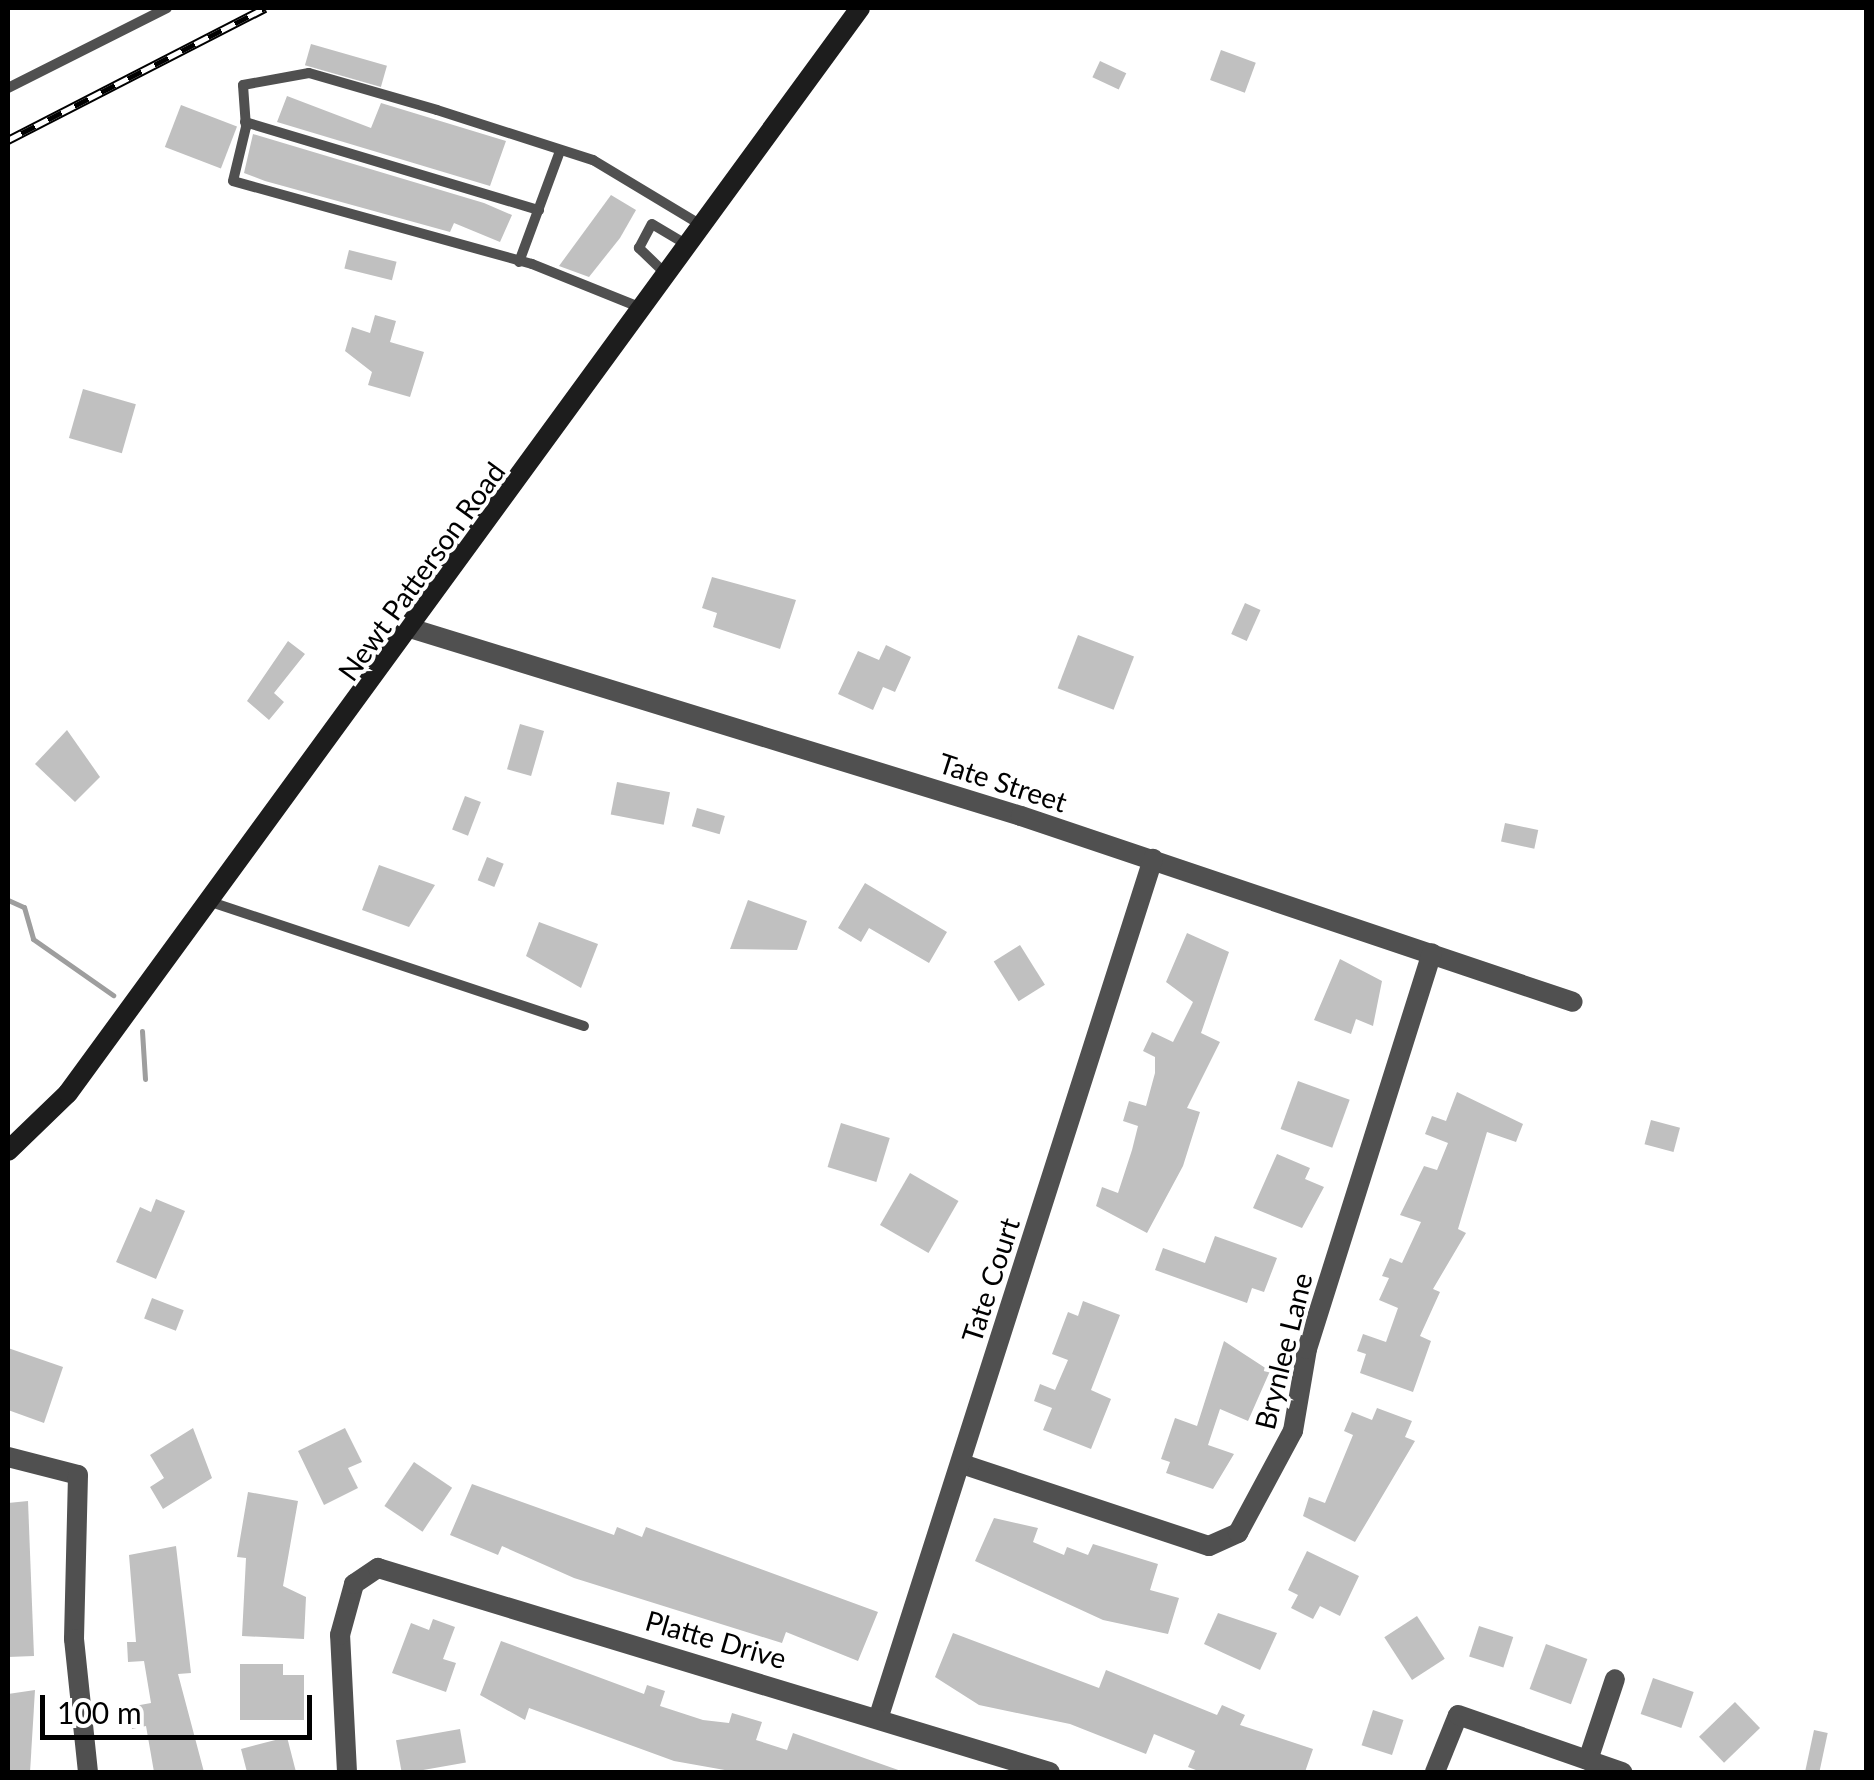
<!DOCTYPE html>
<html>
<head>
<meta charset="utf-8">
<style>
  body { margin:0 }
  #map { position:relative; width:1874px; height:1780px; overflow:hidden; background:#fff; font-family:Lato,sans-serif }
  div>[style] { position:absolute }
  .stream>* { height:5px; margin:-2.5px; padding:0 2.5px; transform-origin:2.5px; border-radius:2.5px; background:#9e9e9e }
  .building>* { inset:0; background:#c0c0c0; transform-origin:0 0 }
  .lane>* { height:10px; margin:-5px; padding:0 5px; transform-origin:5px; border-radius:5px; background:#505050 }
  .street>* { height:20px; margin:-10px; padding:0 10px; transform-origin:10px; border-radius:10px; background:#505050 }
  .secondary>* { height:20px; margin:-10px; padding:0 10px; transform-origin:10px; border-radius:10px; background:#1d1d1d }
  .rail>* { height:9px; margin-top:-4.5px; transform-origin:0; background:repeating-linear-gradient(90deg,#fff 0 15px,#000 0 30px); box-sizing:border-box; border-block:2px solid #000 }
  span { translate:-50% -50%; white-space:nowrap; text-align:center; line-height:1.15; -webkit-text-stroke:8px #fff; paint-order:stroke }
  .street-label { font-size:28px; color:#000 }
  .frame { position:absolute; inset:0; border:10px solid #000; pointer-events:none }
  .scale { position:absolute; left:40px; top:1695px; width:272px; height:45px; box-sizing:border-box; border:5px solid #000; border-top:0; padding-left:12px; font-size:30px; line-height:35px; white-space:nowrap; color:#000; -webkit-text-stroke:8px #fff; paint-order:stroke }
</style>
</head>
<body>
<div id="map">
  <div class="stream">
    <div style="left:8px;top:900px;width:17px;rotate:24deg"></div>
    <div style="left:24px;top:907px;width:33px;rotate:74deg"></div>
    <div style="left:33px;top:939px;width:98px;rotate:35deg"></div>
    <div style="left:142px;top:1031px;width:48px;rotate:86.4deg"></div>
  </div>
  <div class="building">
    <div style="left:311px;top:44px;width:79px;height:22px;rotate:16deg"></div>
    <div style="left:1221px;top:50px;width:37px;height:32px;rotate:20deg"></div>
    <div style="left:1100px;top:61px;width:29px;height:18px;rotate:25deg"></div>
    <div style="clip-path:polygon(287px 96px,371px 128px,381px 103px,506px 141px,490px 186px,277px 122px)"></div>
    <div style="left:181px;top:105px;width:60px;height:45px;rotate:21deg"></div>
    <div style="clip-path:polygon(253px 134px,484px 203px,512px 215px,500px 242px,454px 223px,450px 232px,265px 181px,244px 173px)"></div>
    <div style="clip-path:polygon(611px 195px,636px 210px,620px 238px,589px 277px,559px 266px)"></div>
    <div style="left:349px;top:250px;width:49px;height:19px;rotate:14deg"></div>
    <div style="clip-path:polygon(375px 315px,396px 321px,390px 342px,424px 352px,410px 397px,368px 385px,372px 372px,345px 351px,352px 327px,370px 333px)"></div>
    <div style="left:83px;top:389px;width:55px;height:51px;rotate:16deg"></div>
    <div style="clip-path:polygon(712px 577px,796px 600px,780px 649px,713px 627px,717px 613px,702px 608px)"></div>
    <div style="left:1245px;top:603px;width:17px;height:34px;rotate:24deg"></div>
    <div style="left:1078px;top:635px;width:60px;height:57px;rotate:21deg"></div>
    <div style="clip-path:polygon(288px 641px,305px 654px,274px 693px,284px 702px,269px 720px,247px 701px)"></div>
    <div style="clip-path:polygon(886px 645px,911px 657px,895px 692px,883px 687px,873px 710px,838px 694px,858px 651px,879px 660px)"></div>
    <div style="left:520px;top:724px;width:25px;height:47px;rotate:16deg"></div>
    <div style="clip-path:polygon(67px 730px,100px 777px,75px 802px,35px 764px)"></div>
    <div style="left:617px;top:782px;width:54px;height:33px;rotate:11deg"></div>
    <div style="left:465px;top:796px;width:17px;height:36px;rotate:21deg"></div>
    <div style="left:697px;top:808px;width:29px;height:19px;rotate:16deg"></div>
    <div style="left:1505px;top:823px;width:34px;height:19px;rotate:12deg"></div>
    <div style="left:487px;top:857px;width:18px;height:25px;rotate:22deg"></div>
    <div style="clip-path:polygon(379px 865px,435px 885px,409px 927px,362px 910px)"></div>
    <div style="clip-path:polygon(865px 883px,947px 932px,929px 963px,869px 928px,861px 942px,838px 928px)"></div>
    <div style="clip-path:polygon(748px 900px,807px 921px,797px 950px,730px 949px)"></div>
    <div style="clip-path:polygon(539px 922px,598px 944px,581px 988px,526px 956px)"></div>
    <div style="clip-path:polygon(1187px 933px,1229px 952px,1201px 1033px,1220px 1042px,1187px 1108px,1200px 1112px,1183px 1166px,1147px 1233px,1096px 1206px,1102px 1187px,1118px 1193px,1132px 1150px,1138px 1126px,1123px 1121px,1129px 1101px,1146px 1106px,1155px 1073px,1155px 1057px,1143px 1051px,1152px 1032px,1173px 1042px,1193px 1002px,1166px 982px)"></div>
    <div style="left:1020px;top:945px;width:47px;height:31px;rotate:58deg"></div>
    <div style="clip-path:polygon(1340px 959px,1382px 981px,1373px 1026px,1356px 1019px,1351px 1034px,1314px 1020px)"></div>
    <div style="left:1298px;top:1081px;width:55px;height:51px;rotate:20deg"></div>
    <div style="clip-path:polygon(1457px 1092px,1523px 1124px,1516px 1142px,1487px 1132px,1458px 1229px,1466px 1233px,1433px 1289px,1440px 1292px,1420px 1336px,1431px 1341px,1413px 1392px,1360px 1373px,1366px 1354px,1357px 1351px,1363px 1334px,1386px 1342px,1398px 1308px,1379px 1300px,1389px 1278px,1382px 1276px,1390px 1258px,1402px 1263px,1421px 1222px,1400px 1215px,1424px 1166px,1437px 1170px,1448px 1143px,1425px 1134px,1432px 1116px,1446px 1121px)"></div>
    <div style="left:1651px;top:1120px;width:30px;height:25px;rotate:15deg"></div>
    <div style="left:841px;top:1123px;width:51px;height:46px;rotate:17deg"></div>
    <div style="clip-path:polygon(1277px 1154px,1310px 1168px,1305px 1179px,1324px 1187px,1302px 1228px,1253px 1208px)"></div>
    <div style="left:910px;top:1173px;width:56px;height:60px;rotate:30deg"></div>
    <div style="clip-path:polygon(156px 1199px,185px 1211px,156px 1279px,116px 1262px,140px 1207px,151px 1212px)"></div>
    <div style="clip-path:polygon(1215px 1236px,1277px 1258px,1264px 1292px,1252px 1288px,1247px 1303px,1155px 1270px,1163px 1248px,1205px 1263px)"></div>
    <div style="left:152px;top:1298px;width:34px;height:22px;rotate:21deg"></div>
    <div style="clip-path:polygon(1083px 1301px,1120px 1315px,1091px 1390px,1111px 1399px,1091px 1449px,1043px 1430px,1052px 1408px,1034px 1401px,1040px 1384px,1055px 1390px,1068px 1360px,1052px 1354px,1068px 1312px,1078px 1316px)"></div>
    <div style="clip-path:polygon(1224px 1341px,1270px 1371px,1248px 1421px,1220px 1409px,1208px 1445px,1234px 1454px,1213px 1489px,1166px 1473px,1170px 1462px,1161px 1459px,1175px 1418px,1197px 1426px)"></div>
    <div style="clip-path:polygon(8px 1348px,63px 1367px,44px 1423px,8px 1410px)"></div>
    <div style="clip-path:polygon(1377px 1408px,1412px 1421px,1405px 1437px,1415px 1441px,1355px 1542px,1303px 1516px,1309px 1497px,1325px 1503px,1353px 1435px,1344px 1431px,1352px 1412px,1372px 1420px)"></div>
    <div style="clip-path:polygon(193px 1428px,212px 1478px,163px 1509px,150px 1487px,164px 1478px,150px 1455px)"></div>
    <div style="clip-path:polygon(345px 1428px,362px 1462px,348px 1468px,358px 1488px,324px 1505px,298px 1451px)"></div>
    <div style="left:414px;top:1462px;width:46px;height:53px;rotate:34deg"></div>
    <div style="clip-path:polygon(472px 1484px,614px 1535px,617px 1527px,642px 1537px,646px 1527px,878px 1612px,858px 1661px,786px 1632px,782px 1643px,574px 1578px,502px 1546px,498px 1555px,450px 1535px)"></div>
    <div style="clip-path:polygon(248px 1492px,298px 1501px,283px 1586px,306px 1597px,304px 1639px,242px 1636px,246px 1558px,237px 1557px)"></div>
    <div style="clip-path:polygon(28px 1501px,34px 1656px,8px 1657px,8px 1503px)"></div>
    <div style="clip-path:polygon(994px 1518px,1038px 1528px,1033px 1542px,1064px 1555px,1067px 1547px,1088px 1555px,1093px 1544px,1158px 1564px,1150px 1590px,1179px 1598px,1168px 1634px,1103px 1620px,975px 1561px)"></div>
    <div style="clip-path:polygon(176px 1546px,191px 1673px,178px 1674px,204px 1772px,154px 1772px,146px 1726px,132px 1729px,129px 1707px,151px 1703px,144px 1661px,128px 1662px,127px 1642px,136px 1642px,129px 1555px)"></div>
    <div style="clip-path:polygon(1307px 1551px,1359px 1576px,1340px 1616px,1320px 1606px,1313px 1619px,1291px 1608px,1298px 1595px,1288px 1590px)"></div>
    <div style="clip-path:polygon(1218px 1613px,1277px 1633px,1260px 1670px,1204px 1644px)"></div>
    <div style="left:1417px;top:1616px;width:51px;height:39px;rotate:57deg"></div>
    <div style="clip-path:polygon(433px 1619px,455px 1627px,443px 1659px,456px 1663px,446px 1692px,392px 1673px,411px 1623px,429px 1630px)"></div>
    <div style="left:1479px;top:1626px;width:36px;height:32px;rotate:18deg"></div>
    <div style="clip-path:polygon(953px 1633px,1099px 1688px,1106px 1670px,1217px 1715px,1222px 1705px,1245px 1715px,1240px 1725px,1313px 1749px,1305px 1772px,1201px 1772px,1188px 1767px,1195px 1751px,1154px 1734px,1146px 1754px,1070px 1724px,979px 1705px,935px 1677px)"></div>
    <div style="clip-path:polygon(501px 1641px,644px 1694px,647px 1685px,665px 1691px,660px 1706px,703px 1720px,729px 1723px,732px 1713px,762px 1722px,756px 1740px,787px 1750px,793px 1733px,904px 1772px,736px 1772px,674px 1761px,529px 1708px,525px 1720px,480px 1695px)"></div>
    <div style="left:1546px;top:1644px;width:44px;height:48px;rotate:20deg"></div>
    <div style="clip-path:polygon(240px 1664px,283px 1664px,283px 1675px,304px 1675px,304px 1720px,240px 1720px)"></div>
    <div style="left:1653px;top:1678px;width:43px;height:38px;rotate:19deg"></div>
    <div style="clip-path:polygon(35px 1690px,30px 1772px,8px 1772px,8px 1694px)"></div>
    <div style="left:1735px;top:1702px;width:36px;height:50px;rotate:46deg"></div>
    <div style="left:1373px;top:1710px;width:32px;height:37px;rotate:18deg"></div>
    <div style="left:460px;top:1729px;width:34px;height:65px;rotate:80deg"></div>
    <div style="left:1814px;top:1730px;width:14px;height:43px;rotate:12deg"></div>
    <div style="clip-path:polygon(287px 1737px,296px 1772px,247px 1772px,241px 1749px)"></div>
  </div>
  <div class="lane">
    <div style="left:8px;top:88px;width:178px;rotate:-26.7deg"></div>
    <div style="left:245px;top:122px;width:307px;rotate:16.7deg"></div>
    <div style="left:519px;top:262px;width:118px;rotate:-69.7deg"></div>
    <div style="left:669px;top:277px;width:42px;rotate:-136deg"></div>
    <div style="left:639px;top:248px;width:27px;rotate:-62deg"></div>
    <div style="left:652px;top:224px;width:43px;rotate:30.7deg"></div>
    <div style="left:644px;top:309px;width:121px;rotate:-158.1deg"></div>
    <div style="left:532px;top:264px;width:310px;rotate:-164.5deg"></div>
    <div style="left:233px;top:181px;width:56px;rotate:-76.5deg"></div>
    <div style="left:246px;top:127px;width:42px;rotate:-94.1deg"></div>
    <div style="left:243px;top:85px;width:67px;rotate:-10.3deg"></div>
    <div style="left:309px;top:73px;width:133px;rotate:16.1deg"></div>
    <div style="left:437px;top:110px;width:164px;rotate:17.8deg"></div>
    <div style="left:593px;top:160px;width:128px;rotate:31deg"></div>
    <div style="left:211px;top:902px;width:393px;rotate:18.4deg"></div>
  </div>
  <div class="street">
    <div style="left:413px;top:629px;width:636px;rotate:17.1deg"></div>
    <div style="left:1021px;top:816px;width:582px;rotate:18.62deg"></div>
    <div style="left:8px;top:1457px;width:72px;rotate:14.4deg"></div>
    <div style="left:78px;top:1475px;width:164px;rotate:91.4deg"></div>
    <div style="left:74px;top:1639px;width:134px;rotate:84deg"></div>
    <div style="left:962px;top:1464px;width:260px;rotate:18.4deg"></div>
    <div style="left:1209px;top:1546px;width:32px;rotate:-24deg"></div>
    <div style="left:1238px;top:1533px;width:116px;rotate:-61.7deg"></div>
    <div style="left:1293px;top:1431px;width:83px;rotate:-80.3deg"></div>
    <div style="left:1307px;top:1349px;width:415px;rotate:-72.5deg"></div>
    <div style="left:879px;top:1716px;width:900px;rotate:-72.27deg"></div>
    <div style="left:1588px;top:1760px;width:85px;rotate:-71.6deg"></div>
    <div style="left:347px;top:1772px;width:137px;rotate:-92.9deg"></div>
    <div style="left:340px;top:1635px;width:53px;rotate:-74.6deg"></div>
    <div style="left:354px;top:1584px;width:29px;rotate:-34deg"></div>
    <div style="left:378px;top:1568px;width:702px;rotate:16.89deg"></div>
    <div style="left:1435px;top:1772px;width:61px;rotate:-68deg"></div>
    <div style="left:1458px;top:1715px;width:174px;rotate:19.2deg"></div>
  </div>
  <div class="secondary">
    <div style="left:8px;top:1151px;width:83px;rotate:-44deg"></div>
    <div style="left:68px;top:1093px;width:1343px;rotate:-53.87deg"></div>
  </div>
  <div class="rail">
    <div style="left:8px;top:140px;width:289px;rotate:-27.2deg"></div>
  </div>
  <div class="street-label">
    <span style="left:421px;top:571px;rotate:-54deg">Newt Patterson Road</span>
    <span style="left:1003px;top:782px;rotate:18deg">Tate Street</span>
    <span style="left:990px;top:1280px;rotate:-72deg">Tate Court</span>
    <span style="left:1283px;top:1351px;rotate:-76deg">Brynlee Lane</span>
    <span style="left:716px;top:1639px;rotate:16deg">Platte Drive</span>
  </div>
  <div class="frame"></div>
  <div class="scale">100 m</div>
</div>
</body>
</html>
